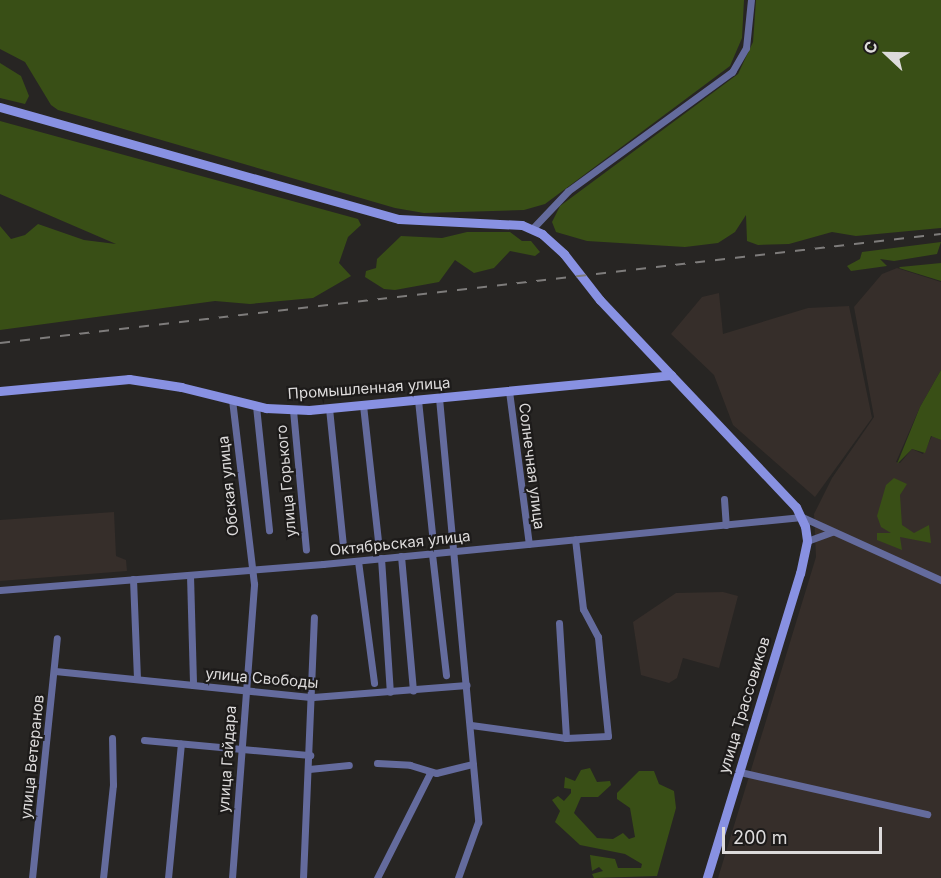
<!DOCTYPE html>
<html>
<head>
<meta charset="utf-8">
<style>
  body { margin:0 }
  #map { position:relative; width:941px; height:878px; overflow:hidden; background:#272523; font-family:Inter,sans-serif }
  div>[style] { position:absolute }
  .built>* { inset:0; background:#362e2a }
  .green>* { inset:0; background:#394f16 }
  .street>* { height:7px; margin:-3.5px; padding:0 3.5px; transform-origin:3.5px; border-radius:3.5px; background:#646b9d }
  .secondary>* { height:9px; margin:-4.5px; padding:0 4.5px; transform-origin:4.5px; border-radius:4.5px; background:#8891e2 }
  .rail>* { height:1.5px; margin-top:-0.75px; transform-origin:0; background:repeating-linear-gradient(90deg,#7e7c7b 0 10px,transparent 0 20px) }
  span { translate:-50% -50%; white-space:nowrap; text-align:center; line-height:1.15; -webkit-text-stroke:4.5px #1d1b1a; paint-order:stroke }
  .street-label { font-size:15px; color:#dddbdb }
  .north { position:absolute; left:857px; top:24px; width:60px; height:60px; -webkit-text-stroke:4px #1d1b1a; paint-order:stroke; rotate:292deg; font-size:16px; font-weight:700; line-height:24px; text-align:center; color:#dddbdb }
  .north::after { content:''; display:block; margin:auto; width:21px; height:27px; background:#dddbdb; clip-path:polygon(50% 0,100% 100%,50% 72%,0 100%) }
  .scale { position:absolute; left:722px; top:827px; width:160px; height:27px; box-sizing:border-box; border:3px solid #dddbdb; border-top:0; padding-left:8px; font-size:18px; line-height:21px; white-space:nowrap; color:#dddbdb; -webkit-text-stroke:4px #1d1b1a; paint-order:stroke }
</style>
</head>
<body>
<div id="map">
  <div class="built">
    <div style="clip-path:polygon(897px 268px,941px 282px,941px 370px,920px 407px,896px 462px,900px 463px,912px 449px,923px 454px,932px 436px,941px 440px,941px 878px,718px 878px,816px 557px,814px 514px,832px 478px,874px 417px,854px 307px,882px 274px)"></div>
    <div style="clip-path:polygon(719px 293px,723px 334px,808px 308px,849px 306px,872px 418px,815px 497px,733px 425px,714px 375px,671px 334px,702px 297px)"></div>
    <div style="clip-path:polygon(114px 512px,116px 556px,126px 560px,127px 571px,0 581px,0 520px)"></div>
    <div style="clip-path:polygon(723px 592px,738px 596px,719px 668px,683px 658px,677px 678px,669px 683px,641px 675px,633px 622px,676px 593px)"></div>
  </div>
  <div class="green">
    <div style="clip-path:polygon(0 0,744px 0,742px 38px,730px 66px,545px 204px,524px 210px,424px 213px,395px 208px,58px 110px,51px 105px,25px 62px,0 49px)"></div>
    <div style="clip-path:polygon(756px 0,941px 0,941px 228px,856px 236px,832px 232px,789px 244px,758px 245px,747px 241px,746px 215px,735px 232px,718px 243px,685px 247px,587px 241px,556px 232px,552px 222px,560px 206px,738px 74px,753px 42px)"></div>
    <div style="clip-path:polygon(0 63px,21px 76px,29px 96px,25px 104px,0 98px)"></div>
    <div style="clip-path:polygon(0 121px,358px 219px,361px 225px,348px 237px,339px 263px,351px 276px,313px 298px,250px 304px,215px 301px,0 330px,0 226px,11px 239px,25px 235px,38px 224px,84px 240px,116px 244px,0 194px)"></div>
    <div style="clip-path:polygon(467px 232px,510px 232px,522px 241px,531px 241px,540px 252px,535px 256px,510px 251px,494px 268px,474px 273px,455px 260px,439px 282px,395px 290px,384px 289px,365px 277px,366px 271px,376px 268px,377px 259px,401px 236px,442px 238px)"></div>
    <div style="clip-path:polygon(941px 242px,937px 254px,894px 261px,880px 259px,887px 266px,851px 271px,847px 266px,860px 259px,862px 252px)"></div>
    <div style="clip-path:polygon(941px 263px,941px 281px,899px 268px,900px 267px)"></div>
    <div style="clip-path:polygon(941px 370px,941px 440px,931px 436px,925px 453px,912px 449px,897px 464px,920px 407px)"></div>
    <div style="clip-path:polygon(894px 478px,907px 484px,900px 495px,902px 525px,914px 533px,929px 525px,931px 543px,900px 537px,902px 550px,877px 540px,877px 533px,891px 533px,881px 527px,877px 516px,886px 485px)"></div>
    <div style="clip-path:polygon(590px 768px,597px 782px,610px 781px,611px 785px,598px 797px,581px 797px,574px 813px,597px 838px,613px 839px,623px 833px,629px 839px,635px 837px,630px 808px,617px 799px,617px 793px,639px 771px,654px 771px,659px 784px,674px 791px,676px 808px,657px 876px,594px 878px,592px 874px,603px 871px,599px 867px,592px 871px,590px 855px,615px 859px,618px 868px,641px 868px,642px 864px,625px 854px,580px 845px,555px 822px,560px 811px,552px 800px,558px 796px,564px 801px,571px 793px,571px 789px,564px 788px,565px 777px,575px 781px,581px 770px)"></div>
  </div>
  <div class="street">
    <div style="left:532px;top:229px;width:52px;rotate:-46.5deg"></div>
    <div style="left:568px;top:191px;width:203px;rotate:-36deg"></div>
    <div style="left:732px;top:72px;width:28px;rotate:-60deg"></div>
    <div style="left:746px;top:48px;width:48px;rotate:-84.1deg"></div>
    <div style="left:509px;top:391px;width:154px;rotate:82.6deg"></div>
    <div style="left:439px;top:398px;width:426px;rotate:84.7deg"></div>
    <div style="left:478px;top:822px;width:59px;rotate:109.7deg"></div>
    <div style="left:418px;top:400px;width:134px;rotate:84deg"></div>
    <div style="left:363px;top:405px;width:137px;rotate:83.7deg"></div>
    <div style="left:256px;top:406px;width:125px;rotate:84deg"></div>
    <div style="left:329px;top:408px;width:138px;rotate:84.2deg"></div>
    <div style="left:293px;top:410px;width:140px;rotate:84.7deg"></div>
    <div style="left:724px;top:499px;width:26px;rotate:86deg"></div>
    <div style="left:807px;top:541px;width:27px;rotate:-20deg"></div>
    <div style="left:432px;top:554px;width:122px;rotate:83.4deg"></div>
    <div style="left:401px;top:556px;width:135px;rotate:84.9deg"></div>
    <div style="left:381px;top:558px;width:134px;rotate:86.2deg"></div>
    <div style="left:358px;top:561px;width:123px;rotate:82.5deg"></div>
    <div style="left:190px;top:575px;width:110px;rotate:88.4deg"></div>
    <div style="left:133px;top:579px;width:100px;rotate:87.7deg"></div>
    <div style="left:0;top:590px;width:324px;rotate:-4.6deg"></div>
    <div style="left:323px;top:564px;width:481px;rotate:-5.6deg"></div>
    <div style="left:802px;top:517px;width:153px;rotate:24.4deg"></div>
    <div style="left:559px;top:623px;width:115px;rotate:86.5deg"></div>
    <div style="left:55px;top:671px;width:259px;rotate:5.8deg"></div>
    <div style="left:313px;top:697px;width:154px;rotate:-4.5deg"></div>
    <div style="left:471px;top:725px;width:96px;rotate:7.8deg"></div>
    <div style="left:566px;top:738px;width:42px;rotate:-2.7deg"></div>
    <div style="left:608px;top:736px;width:100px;rotate:-95.8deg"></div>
    <div style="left:598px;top:637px;width:32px;rotate:-118deg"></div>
    <div style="left:583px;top:609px;width:70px;rotate:-96.5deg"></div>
    <div style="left:144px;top:740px;width:167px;rotate:5.2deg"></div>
    <div style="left:377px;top:763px;width:33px;rotate:3deg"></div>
    <div style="left:410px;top:765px;width:27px;rotate:17deg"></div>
    <div style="left:436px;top:773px;width:38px;rotate:-14deg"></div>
    <div style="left:309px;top:769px;width:40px;rotate:-5.7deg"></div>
    <div style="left:740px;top:772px;width:192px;rotate:12.7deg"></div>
    <div style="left:32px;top:878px;width:241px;rotate:-84.1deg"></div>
    <div style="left:103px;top:878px;width:94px;rotate:-83.9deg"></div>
    <div style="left:113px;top:785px;width:47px;rotate:-91.2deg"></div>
    <div style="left:168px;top:878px;width:135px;rotate:-84.5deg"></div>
    <div style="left:232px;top:878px;width:295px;rotate:-85.7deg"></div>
    <div style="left:254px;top:584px;width:185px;rotate:-96.8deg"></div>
    <div style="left:303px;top:878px;width:261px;rotate:-87.6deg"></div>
    <div style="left:377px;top:878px;width:118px;rotate:-63.2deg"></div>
  </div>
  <div class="secondary">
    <div style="left:0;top:107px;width:414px;rotate:15.7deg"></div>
    <div style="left:399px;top:219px;width:123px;rotate:2.8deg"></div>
    <div style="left:522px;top:225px;width:22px;rotate:24deg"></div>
    <div style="left:542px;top:234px;width:30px;rotate:42deg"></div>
    <div style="left:564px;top:254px;width:58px;rotate:52deg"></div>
    <div style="left:600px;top:300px;width:285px;rotate:46.6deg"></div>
    <div style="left:796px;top:507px;width:21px;rotate:65deg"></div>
    <div style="left:805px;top:526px;width:15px;rotate:82deg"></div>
    <div style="left:807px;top:541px;width:33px;rotate:102deg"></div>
    <div style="left:800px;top:573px;width:319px;rotate:107deg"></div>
    <div style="left:0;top:391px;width:130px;rotate:-5.3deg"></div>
    <div style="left:129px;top:379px;width:53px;rotate:8.7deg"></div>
    <div style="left:181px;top:387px;width:88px;rotate:13.9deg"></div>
    <div style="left:266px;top:408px;width:43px;rotate:2.7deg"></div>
    <div style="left:309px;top:410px;width:364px;rotate:-5.5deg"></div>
  </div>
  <div class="rail">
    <div style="left:0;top:343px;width:947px;rotate:-6.61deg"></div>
  </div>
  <div class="street-label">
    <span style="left:369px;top:388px;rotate:-4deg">Промышленная улица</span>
    <span style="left:532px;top:466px;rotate:83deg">Солнечная улица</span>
    <span style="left:286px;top:481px;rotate:-95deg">улица Горького</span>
    <span style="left:228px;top:486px;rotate:-96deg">Обская улица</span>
    <span style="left:400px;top:543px;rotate:-6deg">Октябрьская улица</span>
    <span style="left:262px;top:678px;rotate:5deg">улица Свободы</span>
    <span style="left:744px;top:705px;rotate:-73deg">улица Трассовиков</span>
    <span style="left:32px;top:757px;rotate:-84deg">улица Ветеранов</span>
    <span style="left:227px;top:759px;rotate:-86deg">улица Гайдара</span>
  </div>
  <div class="north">С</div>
  <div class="scale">200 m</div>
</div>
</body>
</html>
